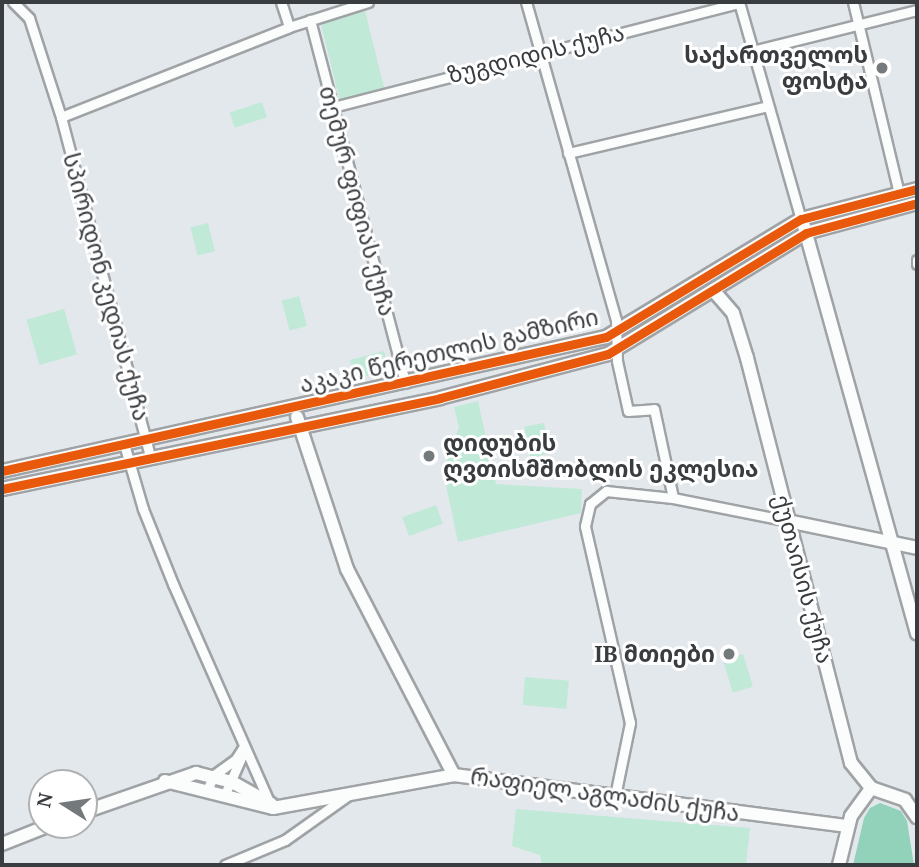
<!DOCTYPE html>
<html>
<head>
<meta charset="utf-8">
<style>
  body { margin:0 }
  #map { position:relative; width:919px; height:867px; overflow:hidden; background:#e3e8ec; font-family:"PT Serif","Noto Sans Georgian",serif }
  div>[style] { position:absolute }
  .green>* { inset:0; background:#c0e9d8; transform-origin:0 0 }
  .forest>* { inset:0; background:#92d1ba }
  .roads { filter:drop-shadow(2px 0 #9fa3a6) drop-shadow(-2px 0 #9fa3a6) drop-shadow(0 2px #9fa3a6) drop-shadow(0 -2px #9fa3a6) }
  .street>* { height:9px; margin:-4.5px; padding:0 4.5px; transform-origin:4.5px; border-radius:4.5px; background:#fbfcfc }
  .secondary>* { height:12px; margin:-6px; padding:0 6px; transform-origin:6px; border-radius:6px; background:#fbfcfc }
  .cycleway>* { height:9px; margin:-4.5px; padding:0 4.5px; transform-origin:4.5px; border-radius:4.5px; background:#e8590c }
  .dots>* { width:19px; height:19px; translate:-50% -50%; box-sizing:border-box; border:4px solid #fff; border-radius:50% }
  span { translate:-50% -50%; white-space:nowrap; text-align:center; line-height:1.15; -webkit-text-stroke:6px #fff; paint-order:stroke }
  .street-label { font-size:23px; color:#393d40 }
  .poi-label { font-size:23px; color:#393d40; font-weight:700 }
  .right { translate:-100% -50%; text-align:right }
  .left { translate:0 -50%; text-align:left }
  .frame { position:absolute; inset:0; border:4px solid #393d40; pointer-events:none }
  .north { position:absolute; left:28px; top:769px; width:70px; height:70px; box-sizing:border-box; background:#fff; border:2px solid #b0b1b3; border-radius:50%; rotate:282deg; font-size:19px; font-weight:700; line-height:28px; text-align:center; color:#393d40 }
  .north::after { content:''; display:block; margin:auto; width:24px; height:32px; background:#74797c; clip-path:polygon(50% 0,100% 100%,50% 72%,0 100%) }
</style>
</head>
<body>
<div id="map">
  <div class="green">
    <div style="left:365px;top:11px;width:80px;height:46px;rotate:76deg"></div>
    <div style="left:262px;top:102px;width:16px;height:34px;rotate:72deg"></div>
    <div style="left:208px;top:223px;width:29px;height:18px;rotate:76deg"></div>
    <div style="left:299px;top:296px;width:31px;height:18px;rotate:75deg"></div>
    <div style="left:64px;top:309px;width:47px;height:39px;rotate:74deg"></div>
    <div style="left:384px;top:351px;width:20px;height:35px;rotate:75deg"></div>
    <div style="clip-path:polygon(478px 401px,496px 484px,582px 489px,581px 513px,458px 542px,443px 471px,459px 427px,454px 407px)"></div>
    <div style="left:544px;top:423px;width:31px;height:20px;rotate:79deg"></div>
    <div style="left:436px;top:505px;width:20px;height:36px;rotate:70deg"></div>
    <div style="left:743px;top:654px;width:34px;height:21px;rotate:73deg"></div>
    <div style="left:525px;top:677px;width:44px;height:28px;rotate:5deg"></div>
    <div style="clip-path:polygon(516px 809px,750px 828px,746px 865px,542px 865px,540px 855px,512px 846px)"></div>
  </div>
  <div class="forest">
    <div style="clip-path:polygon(880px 803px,901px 811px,907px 821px,914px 865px,853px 865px,864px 818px,870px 808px)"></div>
  </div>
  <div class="roads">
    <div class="street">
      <div style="left:13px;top:2px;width:23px;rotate:45deg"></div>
      <div style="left:29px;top:18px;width:104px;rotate:72.1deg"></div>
      <div style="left:61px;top:117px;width:351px;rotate:75.3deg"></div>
      <div style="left:281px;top:2px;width:26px;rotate:72deg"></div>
      <div style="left:526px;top:2px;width:330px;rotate:74.2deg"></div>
      <div style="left:616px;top:320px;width:41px;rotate:88.6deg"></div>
      <div style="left:617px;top:361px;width:51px;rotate:77.6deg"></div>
      <div style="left:628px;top:411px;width:26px;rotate:-4deg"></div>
      <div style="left:654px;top:409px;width:91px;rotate:77.9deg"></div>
      <div style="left:739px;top:2px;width:226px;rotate:74.1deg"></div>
      <div style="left:853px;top:2px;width:197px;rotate:76.5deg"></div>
      <div style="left:310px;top:20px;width:375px;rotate:75.3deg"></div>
      <div style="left:752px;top:51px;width:170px;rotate:-14deg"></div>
      <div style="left:333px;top:107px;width:419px;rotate:-14.4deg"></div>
      <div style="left:61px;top:117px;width:245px;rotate:-21.5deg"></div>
      <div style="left:289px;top:27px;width:83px;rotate:-17.6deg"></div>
      <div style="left:568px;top:153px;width:205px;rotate:-13.2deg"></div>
      <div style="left:917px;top:260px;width:4px;rotate:90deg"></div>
      <div style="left:124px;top:444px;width:68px;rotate:73.7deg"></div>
      <div style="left:143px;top:509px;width:81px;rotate:68.2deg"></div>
      <div style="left:173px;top:584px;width:238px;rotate:66.2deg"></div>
      <div style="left:208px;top:788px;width:14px;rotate:-65deg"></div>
      <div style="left:214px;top:775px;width:27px;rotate:-36deg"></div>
      <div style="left:236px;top:759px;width:15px;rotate:-58deg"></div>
      <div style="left:225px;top:794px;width:47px;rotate:-66.2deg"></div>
      <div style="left:615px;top:796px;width:75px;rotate:-78.4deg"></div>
      <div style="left:630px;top:723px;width:202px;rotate:-102.9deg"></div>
      <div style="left:585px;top:526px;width:23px;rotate:-77deg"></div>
      <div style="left:590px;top:504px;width:21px;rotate:-39deg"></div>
      <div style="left:606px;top:491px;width:67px;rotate:6deg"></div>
      <div style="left:673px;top:498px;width:117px;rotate:11.3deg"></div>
      <div style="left:225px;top:865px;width:65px;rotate:-22.6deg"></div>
      <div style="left:285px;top:840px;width:76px;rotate:-35.4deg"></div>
    </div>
    <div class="secondary">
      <div style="left:804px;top:226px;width:423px;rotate:74.5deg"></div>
      <div style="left:713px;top:290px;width:30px;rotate:49deg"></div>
      <div style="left:733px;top:313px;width:47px;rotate:72.7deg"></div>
      <div style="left:747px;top:358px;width:418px;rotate:75.6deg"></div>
      <div style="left:851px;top:763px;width:32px;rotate:51deg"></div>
      <div style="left:871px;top:788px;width:36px;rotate:19deg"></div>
      <div style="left:905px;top:800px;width:21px;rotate:55deg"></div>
      <div style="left:297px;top:417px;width:160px;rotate:71.8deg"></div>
      <div style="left:347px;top:569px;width:232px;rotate:62.6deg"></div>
      <div style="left:2px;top:471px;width:619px;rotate:-12.51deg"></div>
      <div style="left:606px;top:337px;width:228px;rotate:-31.2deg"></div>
      <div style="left:801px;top:219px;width:120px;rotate:-14.5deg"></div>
      <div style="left:2px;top:489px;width:447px;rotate:-11.7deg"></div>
      <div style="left:440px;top:398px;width:174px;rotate:-14.7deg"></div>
      <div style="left:608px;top:354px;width:232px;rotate:-31.4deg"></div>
      <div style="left:806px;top:233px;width:115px;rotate:-15.1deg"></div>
      <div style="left:788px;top:521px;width:132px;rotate:11.8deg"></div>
      <div style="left:165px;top:781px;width:111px;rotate:14deg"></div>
      <div style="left:273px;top:808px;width:184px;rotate:-10.3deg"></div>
      <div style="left:454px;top:775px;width:397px;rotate:7.4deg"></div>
      <div style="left:84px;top:812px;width:119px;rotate:-19.2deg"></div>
      <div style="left:196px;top:773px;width:37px;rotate:14deg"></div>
      <div style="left:232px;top:782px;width:45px;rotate:29.4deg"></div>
      <div style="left:2px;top:844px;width:52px;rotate:-21.6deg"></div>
      <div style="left:839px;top:865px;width:50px;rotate:-76.2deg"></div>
      <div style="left:851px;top:816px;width:34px;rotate:-54deg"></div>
    </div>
  </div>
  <div class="cycleway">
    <div style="left:2px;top:471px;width:619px;rotate:-12.51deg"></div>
    <div style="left:606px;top:337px;width:228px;rotate:-31.2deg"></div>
    <div style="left:801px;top:219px;width:120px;rotate:-14.5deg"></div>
    <div style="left:2px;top:489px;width:447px;rotate:-11.7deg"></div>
    <div style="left:440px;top:398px;width:174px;rotate:-14.7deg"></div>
    <div style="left:608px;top:354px;width:232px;rotate:-31.4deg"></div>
    <div style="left:806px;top:233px;width:115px;rotate:-15.1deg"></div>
  </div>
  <div class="dots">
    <div style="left:882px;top:68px;background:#74797c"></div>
    <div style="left:429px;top:456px;background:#74797c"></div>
    <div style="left:729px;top:654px;background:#74797c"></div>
  </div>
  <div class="street-label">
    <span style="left:536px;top:54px;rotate:-14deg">ზუგდიდის ქუჩა</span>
    <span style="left:357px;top:201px;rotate:75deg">თემურ ფიფიას ქუჩა</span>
    <span style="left:106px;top:287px;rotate:75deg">სპირიდონ კედიას ქუჩა</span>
    <span style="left:449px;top:351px;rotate:-13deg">აკაკი წერეთლის გამზირი</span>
    <span style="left:803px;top:579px;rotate:75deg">ქუთაისის ქუჩა</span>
    <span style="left:605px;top:795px;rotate:8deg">რაფიელ აგლაძის ქუჩა</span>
  </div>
  <div class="poi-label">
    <span class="right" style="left:868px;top:68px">საქართველოს<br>ფოსტა</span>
    <span class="left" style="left:443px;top:456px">დიდუბის<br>ღვთისმშობლის ეკლესია</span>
    <span class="right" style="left:715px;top:654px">IB მთიები</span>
  </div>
  <div class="frame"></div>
  <div class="north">N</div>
</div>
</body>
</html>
